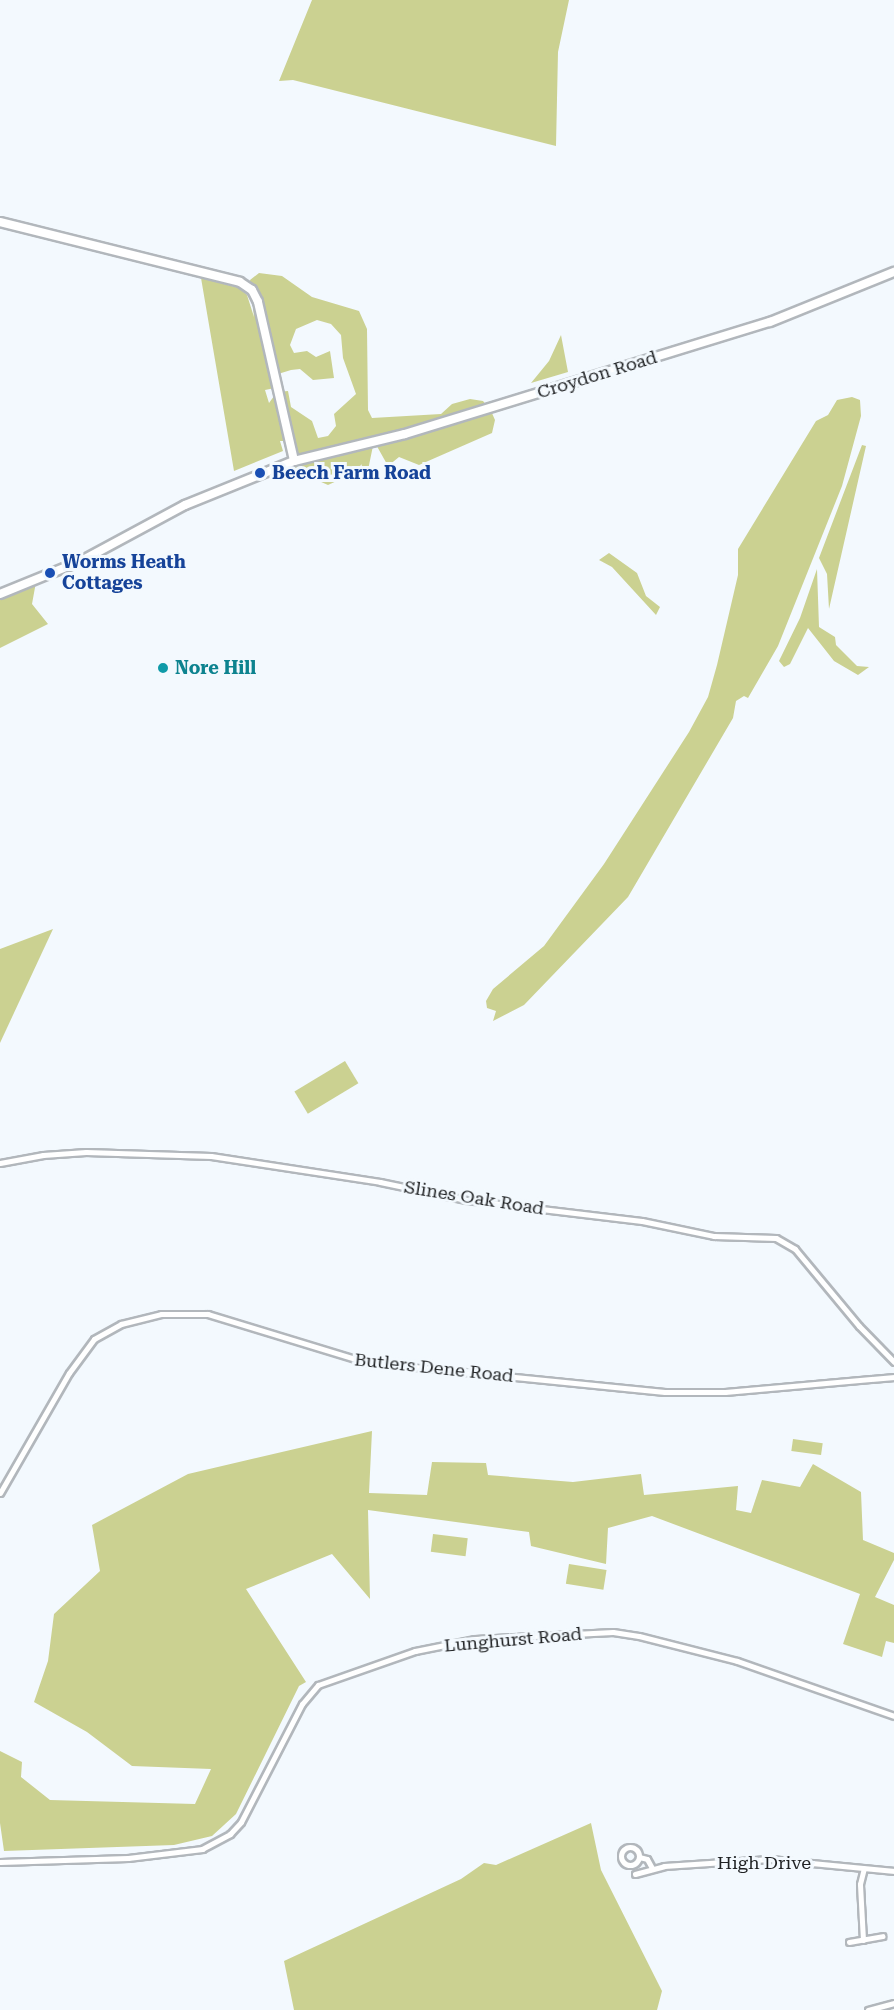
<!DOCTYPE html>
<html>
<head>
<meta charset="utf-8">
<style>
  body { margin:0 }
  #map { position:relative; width:894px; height:2010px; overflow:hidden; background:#f3f9fe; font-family:"Roboto Serif",serif }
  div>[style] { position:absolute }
  .green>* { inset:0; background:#cbd191; transform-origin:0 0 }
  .roads { filter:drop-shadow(2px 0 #b2b7bc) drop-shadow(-2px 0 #b2b7bc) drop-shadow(0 2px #b2b7bc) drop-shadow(0 -2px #b2b7bc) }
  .street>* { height:5px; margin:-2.5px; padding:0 2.5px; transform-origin:2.5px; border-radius:2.5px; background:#fff }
  .street>.ring { margin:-2.5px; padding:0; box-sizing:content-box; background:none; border:5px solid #fff; border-radius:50% }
  .secondary>* { height:8px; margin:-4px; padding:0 4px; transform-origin:4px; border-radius:4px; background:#fff }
  .dots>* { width:16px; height:16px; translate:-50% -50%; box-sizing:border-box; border:3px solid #f3f9fe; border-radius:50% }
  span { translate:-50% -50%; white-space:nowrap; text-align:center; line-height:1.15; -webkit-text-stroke:6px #f3f9fe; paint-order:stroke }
  .street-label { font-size:18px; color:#1f2123 }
  .transit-label { font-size:18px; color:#164399; font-weight:700 }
  .left { translate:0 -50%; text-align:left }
  .culture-label { font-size:18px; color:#0d838f; font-weight:700 }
</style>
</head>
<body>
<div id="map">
  <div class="green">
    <div style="clip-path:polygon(312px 0,569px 0,558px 52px,556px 146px,293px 80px,279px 81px)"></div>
    <div style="clip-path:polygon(evenodd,259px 273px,282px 276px,312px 297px,359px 311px,367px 329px,368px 410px,372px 418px,441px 414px,452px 404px,470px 399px,483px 401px,491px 411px,495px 420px,492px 433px,419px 465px,399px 457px,388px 466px,374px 441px,368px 470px,362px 475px,346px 467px,341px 479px,328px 485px,294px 470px,294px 455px,286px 441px,280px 441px,283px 451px,234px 471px,201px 278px,239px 288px,247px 295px,254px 317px,250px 280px,259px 273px,317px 320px,331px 324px,341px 335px,343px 358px,356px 394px,334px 414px,336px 426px,328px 436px,318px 438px,312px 421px,291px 407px,288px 391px,277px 392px,269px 403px,265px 390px,275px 388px,280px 382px,278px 374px,291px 370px,300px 369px,313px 380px,334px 378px,330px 351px,316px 357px,307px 351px,294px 353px,290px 345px,296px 329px,317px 320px)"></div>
    <div style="clip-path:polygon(561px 335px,568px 372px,531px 383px,549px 361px)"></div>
    <div style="clip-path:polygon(852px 397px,860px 400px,861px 416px,842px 486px,778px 646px,748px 698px,744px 696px,736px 701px,733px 718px,628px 897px,524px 1005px,493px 1021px,496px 1011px,487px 1008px,486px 1001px,493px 989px,544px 946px,604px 864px,689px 732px,708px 697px,717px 665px,738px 575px,738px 549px,816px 421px,828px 415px,837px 400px)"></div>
    <div style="clip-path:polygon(862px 445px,866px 446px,829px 609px,827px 574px,819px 558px)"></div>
    <div style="clip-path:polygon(609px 553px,637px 573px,646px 596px,660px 607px,656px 615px,612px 567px,599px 560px)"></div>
    <div style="clip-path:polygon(817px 569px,819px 627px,835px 637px,836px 645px,857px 666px,869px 667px,858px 675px,834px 661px,808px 628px,790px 664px,784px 667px,779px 661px,800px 618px)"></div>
    <div style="clip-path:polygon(36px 582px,32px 604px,48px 624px,0 648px,0 596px)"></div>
    <div style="clip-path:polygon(53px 929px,0 1043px,0 949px)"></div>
    <div style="left:345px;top:1061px;width:26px;height:59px;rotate:59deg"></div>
    <div style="clip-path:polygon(372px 1431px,369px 1493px,427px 1495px,432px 1462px,486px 1463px,488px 1475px,573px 1482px,641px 1474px,644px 1495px,738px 1486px,736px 1510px,751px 1513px,762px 1480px,800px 1487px,813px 1464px,861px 1492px,863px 1540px,894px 1553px,894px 1560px,875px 1597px,894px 1605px,894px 1643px,886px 1641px,882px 1657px,843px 1644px,860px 1594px,652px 1516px,608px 1528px,606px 1564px,531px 1546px,529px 1532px,368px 1510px,370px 1599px,332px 1554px,246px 1589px,306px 1682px,299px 1686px,236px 1814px,212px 1836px,174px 1845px,4px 1851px,0 1823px,0 1751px,22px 1762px,21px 1777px,50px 1800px,195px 1804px,211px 1769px,132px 1766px,87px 1732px,34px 1702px,48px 1661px,54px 1614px,100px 1571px,92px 1525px,188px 1474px)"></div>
    <div style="left:793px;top:1439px;width:30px;height:12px;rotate:8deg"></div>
    <div style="left:433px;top:1534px;width:35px;height:18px;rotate:7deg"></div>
    <div style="left:569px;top:1564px;width:38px;height:20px;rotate:9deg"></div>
    <div style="clip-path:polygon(591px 1823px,601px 1870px,662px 1991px,657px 2010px,294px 2010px,284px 1961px,461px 1879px,484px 1863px,496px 1865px)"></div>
  </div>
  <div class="roads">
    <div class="street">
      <div style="left:0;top:1163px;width:44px;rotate:-10.5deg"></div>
      <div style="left:43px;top:1155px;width:43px;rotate:-4deg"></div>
      <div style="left:86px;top:1152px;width:125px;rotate:1.8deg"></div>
      <div style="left:211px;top:1156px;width:171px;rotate:8.7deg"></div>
      <div style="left:380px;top:1182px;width:88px;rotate:11.8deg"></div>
      <div style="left:466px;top:1200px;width:177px;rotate:6.8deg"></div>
      <div style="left:642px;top:1221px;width:74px;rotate:11.8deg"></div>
      <div style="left:714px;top:1236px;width:62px;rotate:1.8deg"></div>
      <div style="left:776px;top:1238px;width:22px;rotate:30deg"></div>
      <div style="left:795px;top:1249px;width:100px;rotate:50.3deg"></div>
      <div style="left:859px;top:1326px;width:50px;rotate:45.8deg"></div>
      <div style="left:0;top:1493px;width:138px;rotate:-60.1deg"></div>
      <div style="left:69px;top:1373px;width:42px;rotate:-53.7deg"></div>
      <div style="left:94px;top:1339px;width:31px;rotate:-29deg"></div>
      <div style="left:121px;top:1324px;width:41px;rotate:-14deg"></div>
      <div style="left:161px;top:1314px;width:47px"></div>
      <div style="left:208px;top:1314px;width:164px;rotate:17deg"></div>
      <div style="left:365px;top:1362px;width:301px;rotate:5.7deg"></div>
      <div style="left:665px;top:1392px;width:60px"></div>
      <div style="left:725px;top:1392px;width:170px;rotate:-5.1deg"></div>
      <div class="ring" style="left:621px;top:1847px;width:13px;height:13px"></div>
      <div style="left:639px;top:1857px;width:8px;rotate:14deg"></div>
      <div style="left:647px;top:1859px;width:10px;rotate:61deg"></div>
      <div style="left:0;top:1862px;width:128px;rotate:-1.8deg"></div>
      <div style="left:128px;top:1858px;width:75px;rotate:-6.9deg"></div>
      <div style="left:202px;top:1849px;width:32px;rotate:-28deg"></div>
      <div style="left:230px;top:1834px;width:16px;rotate:-47deg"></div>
      <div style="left:241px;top:1822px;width:133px;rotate:-62.7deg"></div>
      <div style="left:302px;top:1704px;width:25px;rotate:-50deg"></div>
      <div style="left:318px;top:1685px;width:103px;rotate:-19.3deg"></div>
      <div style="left:415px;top:1651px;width:61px;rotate:-11.3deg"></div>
      <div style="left:475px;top:1639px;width:138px;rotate:-2.9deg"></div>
      <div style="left:613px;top:1632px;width:26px;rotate:9deg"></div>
      <div style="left:639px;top:1636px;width:101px;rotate:14.3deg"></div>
      <div style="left:737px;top:1661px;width:166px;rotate:19.3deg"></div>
      <div style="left:635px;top:1874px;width:30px;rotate:-15deg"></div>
      <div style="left:664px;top:1866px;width:106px;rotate:-3.8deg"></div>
      <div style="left:770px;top:1859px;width:125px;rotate:5.5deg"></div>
      <div style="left:863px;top:1940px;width:56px;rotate:-93.1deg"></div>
      <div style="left:860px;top:1884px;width:16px;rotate:-76deg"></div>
      <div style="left:849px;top:1942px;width:34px;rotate:-10deg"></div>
      <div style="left:868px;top:2010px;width:27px;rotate:-15deg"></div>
    </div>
    <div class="secondary">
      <div style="left:0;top:222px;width:247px;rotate:14deg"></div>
      <div style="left:240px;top:282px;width:14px;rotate:34deg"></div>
      <div style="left:252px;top:290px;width:13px;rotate:63deg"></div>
      <div style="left:258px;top:302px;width:163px;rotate:77.2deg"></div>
      <div style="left:0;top:594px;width:87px;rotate:-22.2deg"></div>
      <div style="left:81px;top:561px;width:118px;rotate:-28.3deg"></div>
      <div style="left:185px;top:505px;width:118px;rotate:-22deg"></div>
      <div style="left:294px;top:461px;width:114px;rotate:-13.7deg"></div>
      <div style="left:405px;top:434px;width:382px;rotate:-17.1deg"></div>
      <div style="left:770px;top:322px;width:134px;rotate:-22deg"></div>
    </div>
  </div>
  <div class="dots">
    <div style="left:260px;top:473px;background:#1a4fb4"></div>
    <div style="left:50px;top:573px;background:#1a4fb4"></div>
    <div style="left:163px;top:668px;background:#0f9aa8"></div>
  </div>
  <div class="street-label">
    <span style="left:597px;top:375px;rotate:-17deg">Croydon Road</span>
    <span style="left:474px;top:1198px;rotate:9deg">Slines Oak Road</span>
    <span style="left:434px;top:1368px;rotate:6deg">Butlers Dene Road</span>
    <span style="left:513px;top:1640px;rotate:-5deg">Lunghurst Road</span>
    <span style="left:764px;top:1863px">High Drive</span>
  </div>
  <div class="transit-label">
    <span class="left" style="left:272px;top:473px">Beech Farm Road</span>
    <span class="left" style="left:62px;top:573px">Worms Heath<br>Cottages</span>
  </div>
  <div class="culture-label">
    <span class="left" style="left:175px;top:668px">Nore Hill</span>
  </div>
</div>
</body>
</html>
